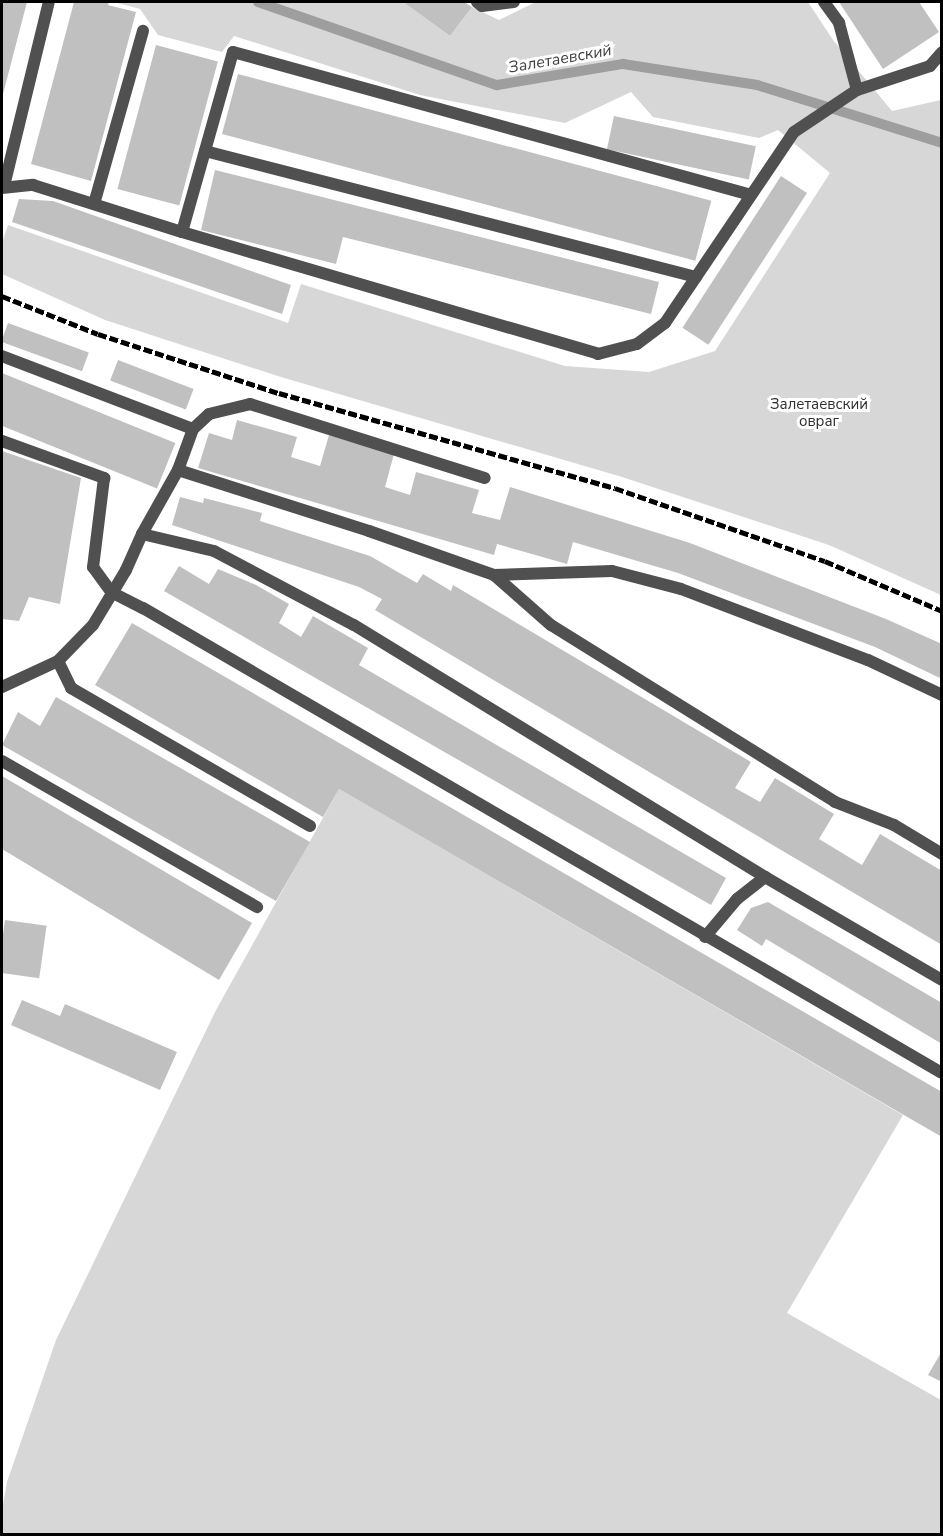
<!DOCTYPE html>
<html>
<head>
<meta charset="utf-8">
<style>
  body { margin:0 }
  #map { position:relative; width:943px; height:1536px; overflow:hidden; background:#fff; font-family:"Nunito Sans",sans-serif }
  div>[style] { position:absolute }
  .green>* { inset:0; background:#d7d7d7 }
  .stream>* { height:10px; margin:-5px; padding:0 5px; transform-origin:5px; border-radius:5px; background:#9e9e9e }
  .building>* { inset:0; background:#c0c0c0; transform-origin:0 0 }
  .lane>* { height:12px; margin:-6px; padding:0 6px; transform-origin:6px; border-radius:6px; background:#505050 }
  .rail>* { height:4.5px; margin-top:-2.25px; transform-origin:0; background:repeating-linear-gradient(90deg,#000 0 9px,transparent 0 12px) }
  span { translate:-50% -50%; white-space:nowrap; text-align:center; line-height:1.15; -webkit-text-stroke:6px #fff; paint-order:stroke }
  .park-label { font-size:15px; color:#2e2e2e }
  .water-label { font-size:16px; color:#3f3f3f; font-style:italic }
  .frame { position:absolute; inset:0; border:3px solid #000; pointer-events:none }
</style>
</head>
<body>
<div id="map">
  <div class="green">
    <div style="clip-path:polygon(114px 2px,403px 2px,450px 36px,472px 7px,499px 20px,536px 2px,808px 2px,833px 40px,892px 111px,941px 100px,941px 595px,829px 545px,622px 477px,281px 377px,105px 320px,2px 274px,2px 243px,8px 225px,288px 323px,301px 284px,565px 366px,649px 372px,715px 351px,830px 173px,778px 130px,759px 138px,653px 117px,631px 92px,565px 123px,420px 95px,234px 36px,222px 52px,158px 35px,140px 9px)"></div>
    <div style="clip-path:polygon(339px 789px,903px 1115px,787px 1313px,941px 1400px,941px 1534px,2px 1534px,2px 1510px,7px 1482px,56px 1340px,216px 1010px)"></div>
  </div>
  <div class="stream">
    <div style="left:258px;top:2px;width:253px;rotate:19.2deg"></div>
    <div style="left:497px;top:85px;width:128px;rotate:-9.5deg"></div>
    <div style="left:623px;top:64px;width:136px;rotate:8.9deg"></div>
    <div style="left:757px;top:85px;width:194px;rotate:17.4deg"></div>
  </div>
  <div class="building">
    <div style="clip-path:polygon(2px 2px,27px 2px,2px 98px)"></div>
    <div style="clip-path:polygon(74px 2px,109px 2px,108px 5px,136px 12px,91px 181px,31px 164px)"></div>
    <div style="clip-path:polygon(403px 2px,464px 2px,472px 7px,450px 36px)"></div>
    <div style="clip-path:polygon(839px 2px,919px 2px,939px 32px,883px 69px)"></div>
    <div style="left:156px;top:45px;width:64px;height:149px;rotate:15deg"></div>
    <div style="left:238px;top:74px;width:490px;height:62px;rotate:15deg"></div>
    <div style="left:614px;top:116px;width:145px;height:34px;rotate:12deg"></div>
    <div style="clip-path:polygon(215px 170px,659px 282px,651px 314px,343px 237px,336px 264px,201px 230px)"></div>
    <div style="left:781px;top:176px;width:31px;height:181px;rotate:33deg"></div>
    <div style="clip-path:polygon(19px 199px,53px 201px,291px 285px,282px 314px,12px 222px)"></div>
    <div style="left:8px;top:323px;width:86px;height:20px;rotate:20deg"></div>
    <div style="left:118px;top:360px;width:81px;height:22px;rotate:21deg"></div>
    <div style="left:2px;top:373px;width:187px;height:49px;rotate:22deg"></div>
    <div style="clip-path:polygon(237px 420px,297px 437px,291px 457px,320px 466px,329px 435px,394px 454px,385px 487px,410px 495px,416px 472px,479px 490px,472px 513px,500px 520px,510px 487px,690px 543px,886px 619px,942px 644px,942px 679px,875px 647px,678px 573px,573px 542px,567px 564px,497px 544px,494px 555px,198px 468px,209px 433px,232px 440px)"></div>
    <div style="clip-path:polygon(2px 451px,81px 478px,60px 604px,29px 597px,19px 621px,2px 619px)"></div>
    <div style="clip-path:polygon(180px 497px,203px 503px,204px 498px,262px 513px,260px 521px,370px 556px,417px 583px,423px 574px,451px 591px,453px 585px,751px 762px,735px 788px,760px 802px,775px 778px,834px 814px,819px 839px,862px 865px,880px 834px,942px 871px,942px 945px,375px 610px,382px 599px,359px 587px,172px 525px)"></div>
    <div style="clip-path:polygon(179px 566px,209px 584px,218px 569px,256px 585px,289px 604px,279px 623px,301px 637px,313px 616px,368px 648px,359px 665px,726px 878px,711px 905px,164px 591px)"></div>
    <div style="clip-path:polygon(132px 623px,942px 1092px,942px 1137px,339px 789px,323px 817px,95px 685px)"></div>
    <div style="clip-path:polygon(56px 697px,310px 842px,276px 901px,2px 745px,18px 712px,40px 726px)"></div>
    <div style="clip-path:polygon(2px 776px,252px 923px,219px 980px,2px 849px)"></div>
    <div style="clip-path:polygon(768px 902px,942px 1003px,942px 1044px,766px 939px,762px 946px,737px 930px,751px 908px)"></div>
    <div style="left:5px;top:920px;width:42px;height:53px;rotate:8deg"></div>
    <div style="clip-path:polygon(22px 1000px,60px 1016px,65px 1004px,177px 1052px,160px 1090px,11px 1025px)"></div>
    <div style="clip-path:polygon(942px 1351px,942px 1382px,928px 1375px)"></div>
  </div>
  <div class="lane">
    <div style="left:477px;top:2px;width:6px;rotate:39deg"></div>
    <div style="left:482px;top:6px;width:32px;rotate:-7deg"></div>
    <div style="left:824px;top:2px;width:26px;rotate:54deg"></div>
    <div style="left:839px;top:23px;width:69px;rotate:75deg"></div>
    <div style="left:205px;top:151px;width:507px;rotate:14.39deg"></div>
    <div style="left:4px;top:186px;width:189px;rotate:-76.3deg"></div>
    <div style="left:2px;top:188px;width:31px;rotate:-6deg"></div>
    <div style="left:33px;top:185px;width:156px;rotate:17.5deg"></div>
    <div style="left:182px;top:232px;width:434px;rotate:16.3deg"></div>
    <div style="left:598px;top:354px;width:40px;rotate:-14.4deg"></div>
    <div style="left:637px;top:344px;width:35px;rotate:-37deg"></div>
    <div style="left:665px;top:323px;width:230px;rotate:-56deg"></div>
    <div style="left:794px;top:132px;width:76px;rotate:-33.7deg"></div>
    <div style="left:857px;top:90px;width:77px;rotate:-18.2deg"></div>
    <div style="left:930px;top:66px;width:18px;rotate:-49deg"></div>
    <div style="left:94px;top:204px;width:180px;rotate:-74.2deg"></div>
    <div style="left:182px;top:232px;width:187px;rotate:-74.2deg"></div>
    <div style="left:233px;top:52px;width:537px;rotate:15.43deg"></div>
    <div style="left:2px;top:356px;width:204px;rotate:20.9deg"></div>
    <div style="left:193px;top:429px;width:44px;rotate:110.1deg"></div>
    <div style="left:178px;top:470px;width:73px;rotate:119.4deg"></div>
    <div style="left:193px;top:429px;width:22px;rotate:-43deg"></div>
    <div style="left:209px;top:414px;width:42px;rotate:-13.7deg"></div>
    <div style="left:250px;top:404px;width:246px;rotate:17.5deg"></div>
    <div style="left:2px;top:441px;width:109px;rotate:19.9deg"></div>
    <div style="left:104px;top:478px;width:90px;rotate:97deg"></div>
    <div style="left:93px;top:567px;width:31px;rotate:54deg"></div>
    <div style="left:111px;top:592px;width:36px;rotate:27deg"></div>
    <div style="left:143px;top:608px;width:924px;rotate:30.2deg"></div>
    <div style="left:178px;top:470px;width:201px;rotate:17.7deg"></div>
    <div style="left:369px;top:531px;width:133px;rotate:19.4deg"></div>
    <div style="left:494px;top:575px;width:118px;rotate:-1.9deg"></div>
    <div style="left:612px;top:571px;width:71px;rotate:14.6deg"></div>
    <div style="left:681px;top:589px;width:200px;rotate:20.8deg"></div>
    <div style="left:868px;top:660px;width:82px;rotate:25.3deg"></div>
    <div style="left:494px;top:575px;width:76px;rotate:41.3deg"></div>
    <div style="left:551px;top:625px;width:335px;rotate:31.9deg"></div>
    <div style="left:835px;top:802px;width:63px;rotate:21.3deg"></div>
    <div style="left:894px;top:825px;width:56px;rotate:31.1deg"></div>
    <div style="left:58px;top:661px;width:30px;rotate:64deg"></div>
    <div style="left:71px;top:688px;width:276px;rotate:30deg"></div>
    <div style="left:2px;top:687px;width:62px;rotate:-24.9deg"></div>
    <div style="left:58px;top:661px;width:50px;rotate:-45.8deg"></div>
    <div style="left:93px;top:625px;width:64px;rotate:-59deg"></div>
    <div style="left:126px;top:570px;width:39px;rotate:-66deg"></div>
    <div style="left:142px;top:534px;width:74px;rotate:13.3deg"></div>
    <div style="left:214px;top:551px;width:158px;rotate:27.9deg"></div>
    <div style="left:354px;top:625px;width:482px;rotate:31.5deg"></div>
    <div style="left:765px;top:877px;width:205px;rotate:30.2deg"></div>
    <div style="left:2px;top:761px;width:294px;rotate:29.8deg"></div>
    <div style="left:705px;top:937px;width:50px;rotate:-49.9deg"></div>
    <div style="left:737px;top:899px;width:36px;rotate:-38deg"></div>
  </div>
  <div class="rail">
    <div style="left:2px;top:296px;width:103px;rotate:21.6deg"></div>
    <div style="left:98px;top:334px;width:190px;rotate:18.1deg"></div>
    <div style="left:279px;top:393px;width:349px;rotate:15.8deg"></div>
    <div style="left:615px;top:488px;width:222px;rotate:19.2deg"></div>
    <div style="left:825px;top:561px;width:127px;rotate:23.1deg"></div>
  </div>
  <div class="park-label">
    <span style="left:819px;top:413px">Залетаевский<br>овраг</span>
  </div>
  <div class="water-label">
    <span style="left:560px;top:59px;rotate:-10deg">Залетаевский</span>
  </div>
  <div class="frame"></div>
</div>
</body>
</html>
